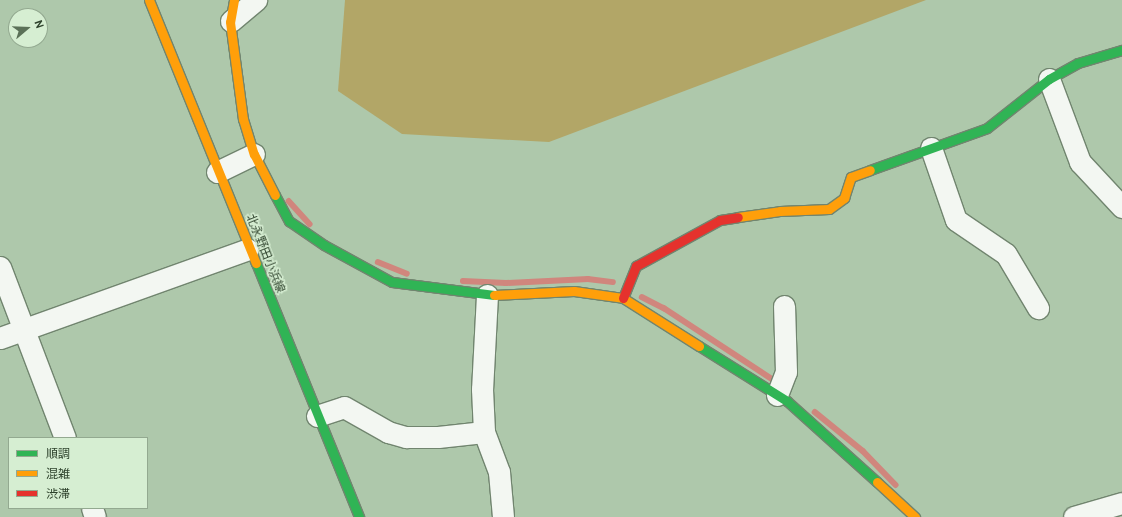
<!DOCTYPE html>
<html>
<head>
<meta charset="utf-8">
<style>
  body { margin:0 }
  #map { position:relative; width:1122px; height:517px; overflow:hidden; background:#aec8ab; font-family:Overpass,"Noto Sans JP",sans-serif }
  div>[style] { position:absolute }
  .forest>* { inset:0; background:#b2a667 }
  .stream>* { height:5.5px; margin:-2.75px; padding:0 2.75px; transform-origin:2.75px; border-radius:2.75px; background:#d0867d }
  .roads { filter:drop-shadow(1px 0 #71856f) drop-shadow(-1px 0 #71856f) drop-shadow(0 1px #71856f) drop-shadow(0 -1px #71856f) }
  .street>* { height:21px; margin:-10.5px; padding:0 10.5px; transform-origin:10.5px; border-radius:10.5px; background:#f3f7f2 }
  .fast>* { height:9px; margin:-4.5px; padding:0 4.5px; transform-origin:4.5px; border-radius:4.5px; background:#30b455 }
  .slow>* { height:9px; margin:-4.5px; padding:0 4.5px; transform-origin:4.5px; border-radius:4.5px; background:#ff9f0a }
  .jam>* { height:9px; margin:-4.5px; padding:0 4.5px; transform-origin:4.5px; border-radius:4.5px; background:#e5322d }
  span { translate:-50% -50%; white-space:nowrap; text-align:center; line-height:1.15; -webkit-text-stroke:3px #d6eed2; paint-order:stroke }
  .street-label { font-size:12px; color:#2e422c }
  .legend { position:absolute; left:8px; top:437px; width:140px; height:72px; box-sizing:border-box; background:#d6eed2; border:1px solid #93a990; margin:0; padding:5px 7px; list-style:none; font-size:12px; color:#2e422c }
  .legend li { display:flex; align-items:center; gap:8px; height:20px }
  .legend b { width:20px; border:1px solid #93a990 }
  .north { position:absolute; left:8px; top:8px; width:40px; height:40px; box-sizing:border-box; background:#d6eed2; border:1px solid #93a990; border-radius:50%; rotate:71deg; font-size:11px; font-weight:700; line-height:16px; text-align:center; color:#2e422c }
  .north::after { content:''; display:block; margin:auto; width:14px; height:18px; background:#5b7158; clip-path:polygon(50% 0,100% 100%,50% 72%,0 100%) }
</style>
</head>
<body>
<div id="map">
  <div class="forest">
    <div style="clip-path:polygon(345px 0,926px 0,549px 142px,402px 134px,338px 91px)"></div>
  </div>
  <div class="stream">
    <div style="left:289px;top:201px;width:31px;rotate:48deg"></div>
    <div style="left:378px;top:262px;width:31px;rotate:22deg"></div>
    <div style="left:463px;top:281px;width:43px;rotate:2.7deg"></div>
    <div style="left:506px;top:283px;width:82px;rotate:-2.8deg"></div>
    <div style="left:588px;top:279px;width:25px;rotate:7deg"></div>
    <div style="left:642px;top:297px;width:25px;rotate:27deg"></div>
    <div style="left:664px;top:308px;width:133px;rotate:33.3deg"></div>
    <div style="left:815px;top:412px;width:62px;rotate:39.1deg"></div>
    <div style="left:863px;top:451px;width:47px;rotate:45.9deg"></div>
  </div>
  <div class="roads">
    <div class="street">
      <div style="left:231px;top:21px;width:33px;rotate:-40deg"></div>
      <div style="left:1049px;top:79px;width:89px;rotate:69.5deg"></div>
      <div style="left:1080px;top:162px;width:62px;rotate:47deg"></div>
      <div style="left:931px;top:148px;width:76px;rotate:70.9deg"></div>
      <div style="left:956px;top:220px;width:60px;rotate:34.2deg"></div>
      <div style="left:1006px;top:254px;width:63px;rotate:59.3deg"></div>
      <div style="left:217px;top:172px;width:41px;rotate:-25.9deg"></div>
      <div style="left:0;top:267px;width:183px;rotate:69.2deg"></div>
      <div style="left:487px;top:295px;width:94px;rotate:93deg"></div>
      <div style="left:482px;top:389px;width:43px;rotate:87.3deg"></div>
      <div style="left:484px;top:432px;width:43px;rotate:69.4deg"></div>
      <div style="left:499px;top:472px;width:45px;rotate:84.9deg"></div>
      <div style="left:0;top:338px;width:263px;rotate:-19.7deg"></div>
      <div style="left:777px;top:395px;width:25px;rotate:-69deg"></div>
      <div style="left:786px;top:372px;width:66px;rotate:-91.7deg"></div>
      <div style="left:317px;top:416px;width:28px;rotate:-18deg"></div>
      <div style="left:344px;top:407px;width:51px;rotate:29.6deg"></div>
      <div style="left:388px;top:432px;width:19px;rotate:16deg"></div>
      <div style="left:406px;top:437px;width:32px"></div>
      <div style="left:438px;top:437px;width:46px;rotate:-6.2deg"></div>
      <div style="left:92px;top:508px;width:9px;rotate:72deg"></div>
      <div style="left:1074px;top:517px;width:50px;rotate:-16.3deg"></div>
    </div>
    <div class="fast">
      <div style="left:870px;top:170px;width:124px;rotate:-19.7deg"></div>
      <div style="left:987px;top:128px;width:79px;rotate:-38.3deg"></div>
      <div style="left:1049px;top:79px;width:33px;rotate:-29deg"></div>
      <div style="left:1078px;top:63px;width:46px;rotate:-16.5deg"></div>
      <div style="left:275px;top:195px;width:30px;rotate:62deg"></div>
      <div style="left:289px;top:221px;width:42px;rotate:34.4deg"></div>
      <div style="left:324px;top:245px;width:77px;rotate:28.6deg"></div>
      <div style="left:392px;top:282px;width:103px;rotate:7.3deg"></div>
      <div style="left:256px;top:263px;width:274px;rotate:67.9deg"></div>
      <div style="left:699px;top:346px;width:104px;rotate:32deg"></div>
      <div style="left:787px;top:401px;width:121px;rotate:42deg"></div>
    </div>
    <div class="slow">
      <div style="left:149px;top:0;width:284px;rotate:67.9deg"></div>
      <div style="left:234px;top:0;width:22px;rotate:100deg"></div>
      <div style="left:230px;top:22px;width:98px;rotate:82.4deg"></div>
      <div style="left:243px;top:119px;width:37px;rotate:73deg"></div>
      <div style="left:254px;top:154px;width:46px;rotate:62.9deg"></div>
      <div style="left:738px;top:217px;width:42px;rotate:-8.1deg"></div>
      <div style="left:780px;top:211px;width:49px;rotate:-2.3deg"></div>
      <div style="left:829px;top:209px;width:19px;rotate:-36deg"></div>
      <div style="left:844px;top:198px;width:22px;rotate:-72deg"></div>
      <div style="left:851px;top:177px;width:20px;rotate:-20deg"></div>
      <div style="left:494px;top:295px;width:80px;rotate:-2.9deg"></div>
      <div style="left:574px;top:291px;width:49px;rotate:8.1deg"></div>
      <div style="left:623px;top:298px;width:90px;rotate:32.3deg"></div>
      <div style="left:877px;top:482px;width:52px;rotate:42.6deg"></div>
    </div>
    <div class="jam">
      <div style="left:623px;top:298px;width:35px;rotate:-68deg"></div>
      <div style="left:636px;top:266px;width:96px;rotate:-28.7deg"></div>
      <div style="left:720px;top:220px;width:18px;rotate:-9deg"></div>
    </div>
  </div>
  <div class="street-label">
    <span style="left:264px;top:254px;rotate:68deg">北永野田小浜線</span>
  </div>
  <ul class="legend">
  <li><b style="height:5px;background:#30b455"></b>順調</li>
  <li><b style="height:5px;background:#ff9f0a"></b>混雑</li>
  <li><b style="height:5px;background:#e5322d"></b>渋滞</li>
  </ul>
  <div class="north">N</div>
</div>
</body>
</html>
